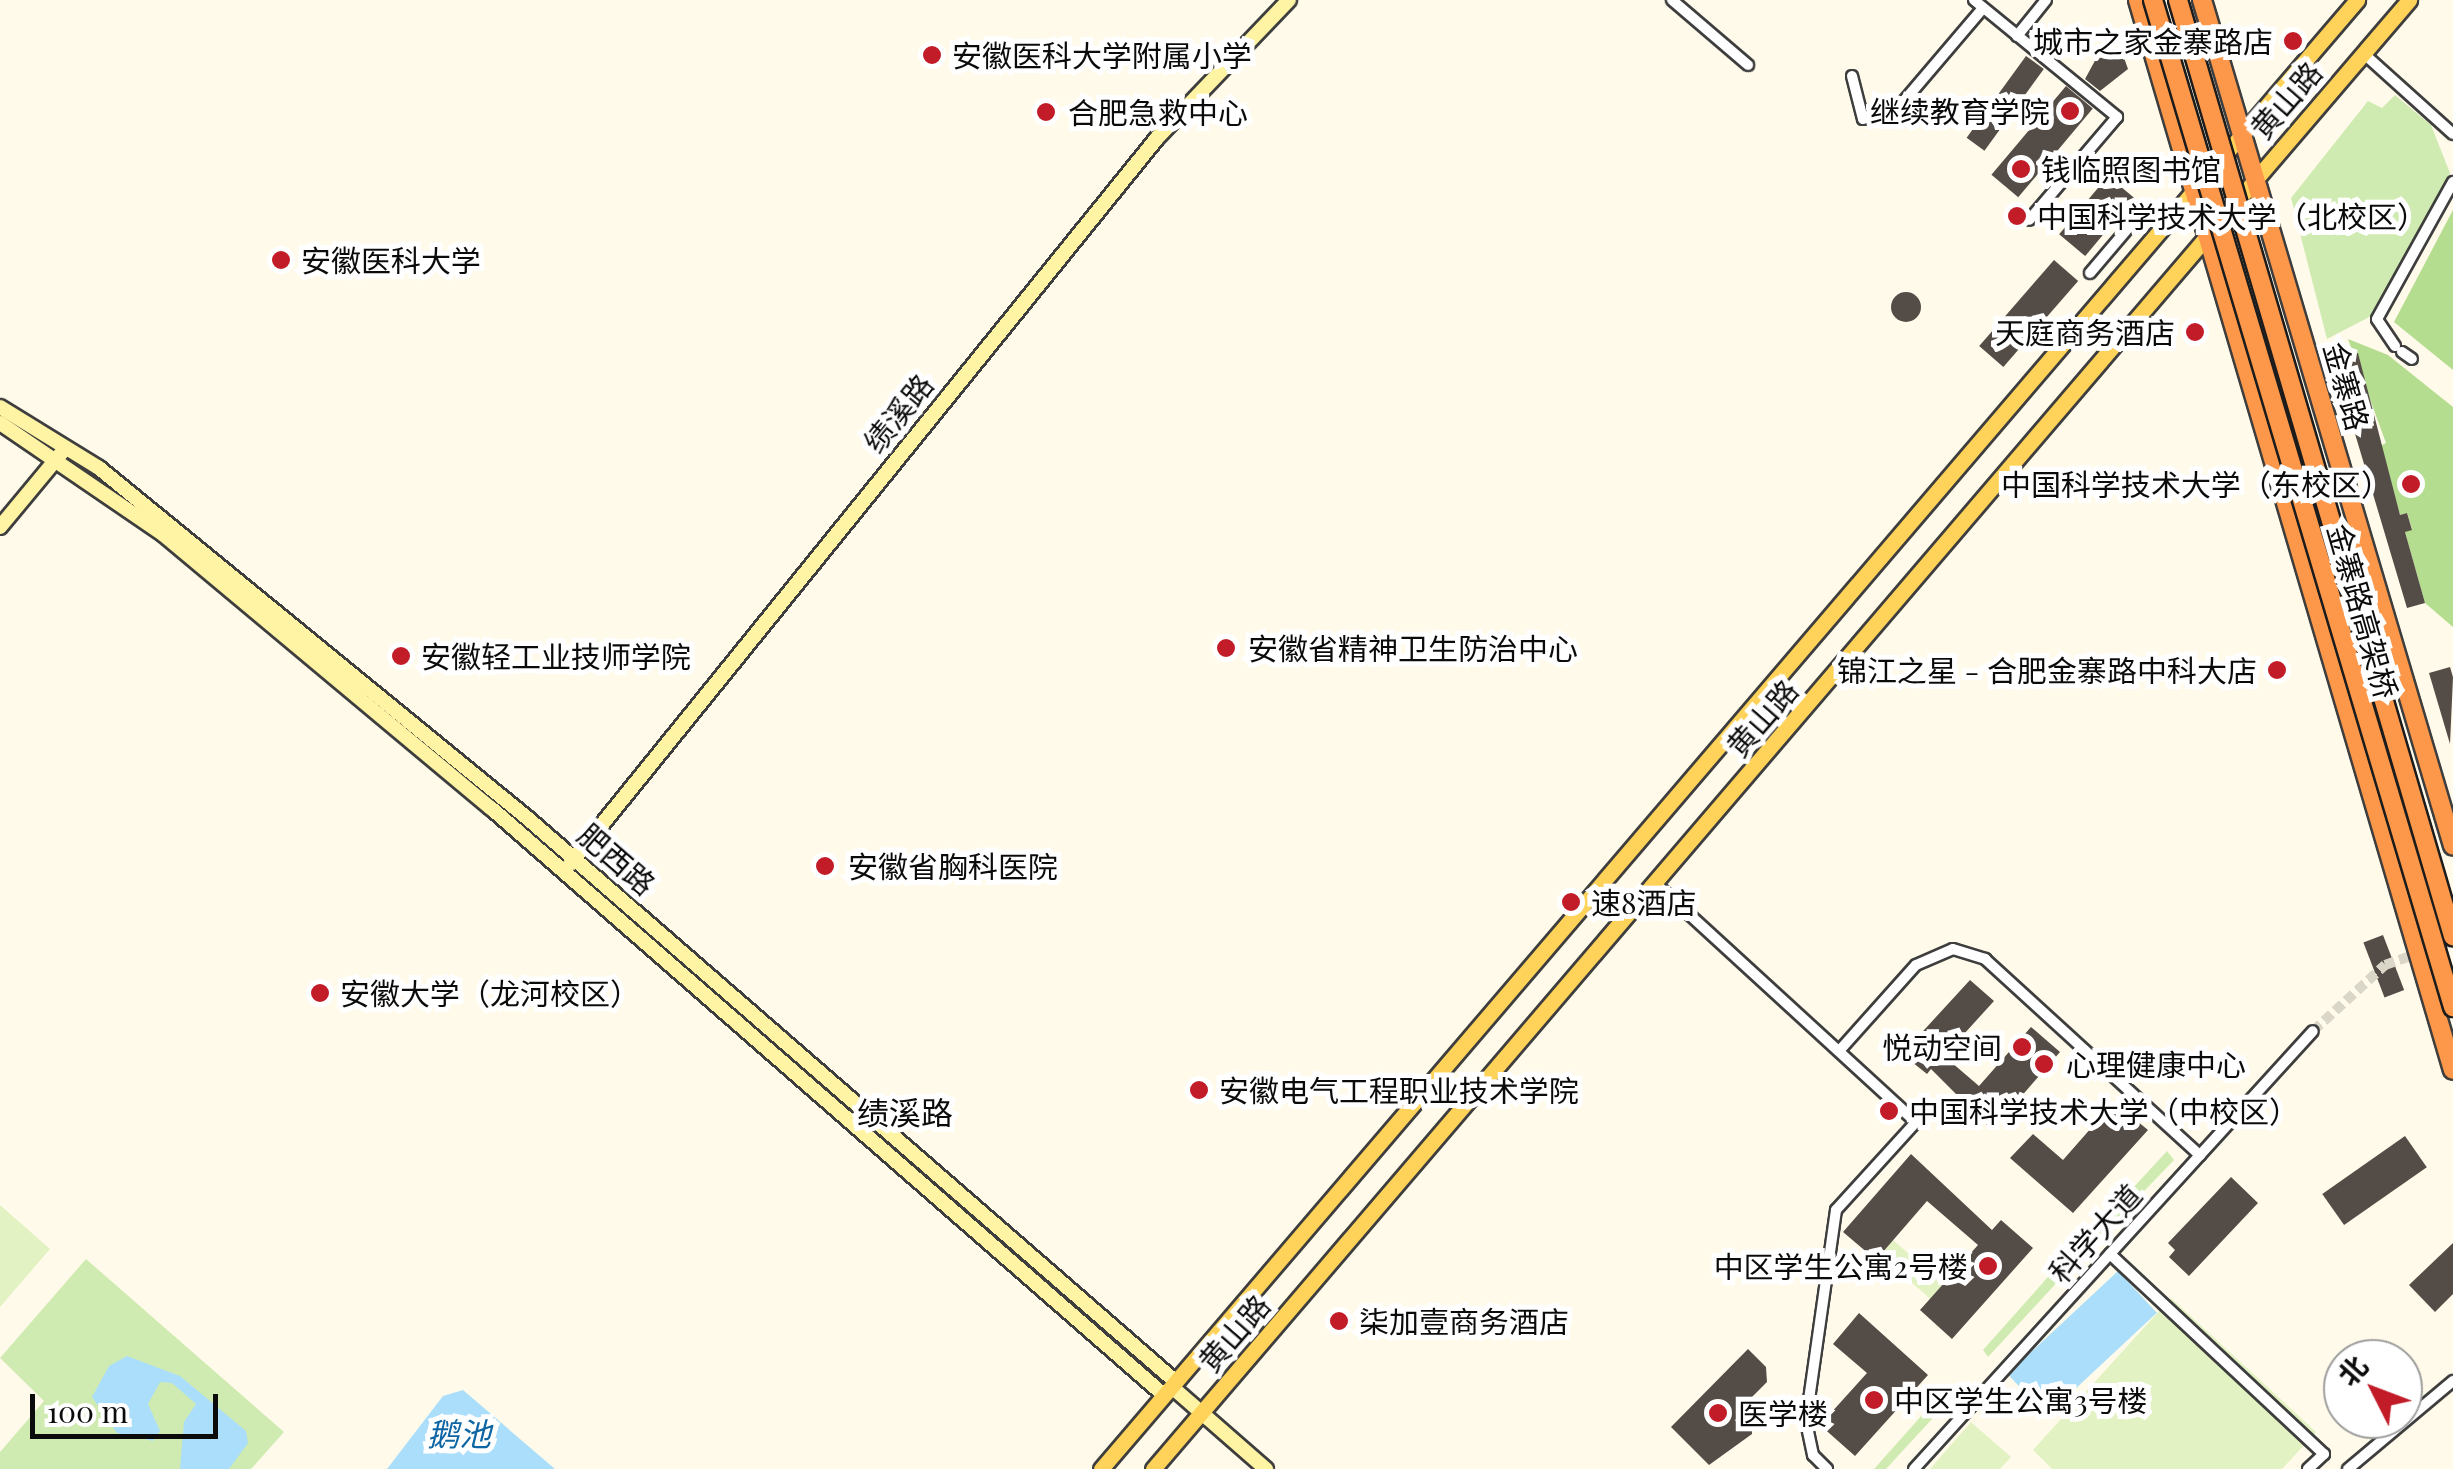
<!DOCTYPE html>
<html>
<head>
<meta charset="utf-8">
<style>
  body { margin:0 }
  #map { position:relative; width:2453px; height:1469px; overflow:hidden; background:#fffae9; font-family:"Playfair Display","Noto Sans SC",serif }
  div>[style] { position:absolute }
  .green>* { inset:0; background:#d0ebb1 }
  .forest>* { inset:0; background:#b4dd8f }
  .pitch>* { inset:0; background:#e3f2c3; transform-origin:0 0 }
  .water>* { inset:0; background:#aadefa; transform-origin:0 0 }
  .building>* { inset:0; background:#544c47; transform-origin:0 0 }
  .round { border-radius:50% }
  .street-tunnel>* { height:10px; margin-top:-5px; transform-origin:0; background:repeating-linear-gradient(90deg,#dad6c8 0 10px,transparent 0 15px) }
  .roads { filter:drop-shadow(2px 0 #3e3e3e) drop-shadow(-2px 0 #3e3e3e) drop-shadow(0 2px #3e3e3e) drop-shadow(0 -2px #3e3e3e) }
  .street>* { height:10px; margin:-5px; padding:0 5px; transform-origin:5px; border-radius:5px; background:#fff }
  .secondary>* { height:14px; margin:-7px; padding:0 7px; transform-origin:7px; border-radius:7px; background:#fff3a4 }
  .primary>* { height:15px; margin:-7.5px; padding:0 7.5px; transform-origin:7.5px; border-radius:7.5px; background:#ffd359 }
  .highway>* { height:18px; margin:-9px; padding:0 9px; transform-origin:9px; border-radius:9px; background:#fd9749 }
  .bridges { filter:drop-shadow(2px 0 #1c1c1c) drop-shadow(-2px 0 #1c1c1c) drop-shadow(0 2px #1c1c1c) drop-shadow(0 -2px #1c1c1c) }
  .highway-bridge>* { height:18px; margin:-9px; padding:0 9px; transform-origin:9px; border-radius:9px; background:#fd9749 }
  .dots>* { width:28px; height:28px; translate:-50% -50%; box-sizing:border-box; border:5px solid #fff; border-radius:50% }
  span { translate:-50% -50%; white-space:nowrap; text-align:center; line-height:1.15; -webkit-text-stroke:10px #fff; paint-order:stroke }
  .poi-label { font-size:30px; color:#0b0b0b }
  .right { translate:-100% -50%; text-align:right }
  .left { translate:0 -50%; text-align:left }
  .street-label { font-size:30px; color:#0b0b0b }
  .neighbourhood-label { font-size:32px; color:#0b0b0b }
  .water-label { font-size:32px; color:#0e65a3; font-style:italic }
  .north { position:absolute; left:2323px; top:1339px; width:100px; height:100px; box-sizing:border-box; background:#fff; border:2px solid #9d9d9d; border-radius:50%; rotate:312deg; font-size:28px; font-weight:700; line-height:40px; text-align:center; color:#0b0b0b }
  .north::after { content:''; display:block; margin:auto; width:35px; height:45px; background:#c21c28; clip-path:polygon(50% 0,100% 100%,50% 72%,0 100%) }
  .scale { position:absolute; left:30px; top:1394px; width:188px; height:45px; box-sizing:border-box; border:5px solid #0b0b0b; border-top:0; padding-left:12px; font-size:30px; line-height:35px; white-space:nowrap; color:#0b0b0b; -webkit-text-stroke:8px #fff; paint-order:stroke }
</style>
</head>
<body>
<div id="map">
  <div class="green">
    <div style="clip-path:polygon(2395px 95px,2431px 125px,2450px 173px,2375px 314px,2327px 339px,2291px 198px,2368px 101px,2382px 108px)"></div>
    <div style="clip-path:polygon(2167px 1151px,2174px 1160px,2093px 1244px,2086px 1239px)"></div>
    <div style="clip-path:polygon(86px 1259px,284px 1432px,251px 1469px,0 1469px,0 1452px,44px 1401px,0 1358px)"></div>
    <div style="clip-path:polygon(2055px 1269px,2062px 1277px,1988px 1357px,1983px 1350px)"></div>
    <div style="clip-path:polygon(1947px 1387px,1955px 1394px,1886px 1469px,1874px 1469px)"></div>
  </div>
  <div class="forest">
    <div style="clip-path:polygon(2453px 210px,2453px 370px,2394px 322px)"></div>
    <div style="clip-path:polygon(2348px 339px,2388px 355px,2453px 407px,2453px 627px,2425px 603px,2405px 532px,2412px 529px,2407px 513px,2400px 515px,2380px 446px,2386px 443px)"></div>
  </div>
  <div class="pitch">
    <div style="clip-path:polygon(0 1205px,50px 1249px,0 1307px)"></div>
    <div style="left:1893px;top:1240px;width:67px;height:20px;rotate:41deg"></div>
    <div style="clip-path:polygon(2171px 1298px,2316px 1432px,2282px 1469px,2052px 1469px,2033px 1450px)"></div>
    <div style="clip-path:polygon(1971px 1422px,2011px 1457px,2000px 1469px,1930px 1469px)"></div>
  </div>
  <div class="water">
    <div style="left:2118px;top:1271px;width:57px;height:151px;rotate:47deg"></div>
    <div style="clip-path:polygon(127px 1356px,180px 1376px,246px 1431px,248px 1443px,229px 1469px,180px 1469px,184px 1422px,196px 1404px,172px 1383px,160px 1382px,148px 1404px,160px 1431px,153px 1441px,117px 1433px,92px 1397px,109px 1366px)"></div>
    <div style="clip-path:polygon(463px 1390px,555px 1469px,387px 1469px,443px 1396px)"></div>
  </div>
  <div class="building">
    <div style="clip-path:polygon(2103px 46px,2123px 55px,2128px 69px,2100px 91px,2085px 79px)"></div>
    <div style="left:2026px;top:56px;width:22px;height:101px;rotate:36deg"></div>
    <div style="left:2066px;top:86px;width:35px;height:116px;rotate:40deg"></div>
    <div style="left:2108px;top:176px;width:34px;height:76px;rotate:40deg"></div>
    <div style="left:2054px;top:260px;width:32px;height:114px;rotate:41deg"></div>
    <div class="round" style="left:1891px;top:292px;width:30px;height:30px"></div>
    <div style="clip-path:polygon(2358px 353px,2400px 515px,2407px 513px,2412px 530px,2405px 532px,2425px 603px,2407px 608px,2333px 360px)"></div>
    <div style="clip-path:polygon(2450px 667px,2453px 677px,2450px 744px,2429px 673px)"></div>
    <div style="left:2383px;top:935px;width:59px;height:21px;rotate:69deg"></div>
    <div style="clip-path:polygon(1970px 980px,1994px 1001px,1944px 1056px,1979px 1086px,2031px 1027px,2060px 1052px,1992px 1130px,1931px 1069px,1927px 1074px,1902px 1054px)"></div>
    <div style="clip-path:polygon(2114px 1102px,2148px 1130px,2073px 1213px,2010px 1158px,2033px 1134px,2063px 1160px)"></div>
    <div style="left:2405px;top:1136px;width:38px;height:101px;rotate:55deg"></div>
    <div style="clip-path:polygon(1911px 1154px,1992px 1230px,2001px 1220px,2033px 1248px,1952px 1339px,1920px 1310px,1978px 1245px,1927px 1201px,1876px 1260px,1843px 1232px)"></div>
    <div style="clip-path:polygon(2231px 1177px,2258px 1203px,2189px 1276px,2169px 1257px,2175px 1250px,2168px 1243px)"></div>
    <div style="clip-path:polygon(2453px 1243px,2453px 1294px,2435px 1312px,2409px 1285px)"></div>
    <div style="clip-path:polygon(1859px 1313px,1928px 1375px,1855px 1456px,1820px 1425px,1867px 1373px,1833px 1344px)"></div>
    <div style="clip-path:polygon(1748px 1349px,1766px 1367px,1767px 1382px,1751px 1398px,1752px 1434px,1709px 1465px,1671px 1427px)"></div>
  </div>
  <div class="street-tunnel">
    <div style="left:2313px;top:1031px;width:98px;rotate:-42.5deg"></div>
    <div style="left:2385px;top:965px;width:72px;rotate:-19.4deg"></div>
  </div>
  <div class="roads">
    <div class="street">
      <div style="left:1672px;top:0;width:100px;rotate:40.5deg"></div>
      <div style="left:1974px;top:0;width:185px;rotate:39.3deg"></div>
      <div style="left:2117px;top:117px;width:135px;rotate:130.5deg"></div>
      <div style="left:2017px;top:36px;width:46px;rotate:-51.1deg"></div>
      <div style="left:2363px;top:53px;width:121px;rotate:42deg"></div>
      <div style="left:1852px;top:76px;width:44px;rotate:75.7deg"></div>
      <div style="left:1863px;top:119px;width:37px;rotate:-17deg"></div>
      <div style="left:1898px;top:108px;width:131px;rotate:-49.6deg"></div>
      <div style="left:2090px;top:273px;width:77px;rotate:-49.7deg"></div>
      <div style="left:2395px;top:346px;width:32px;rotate:-124deg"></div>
      <div style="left:2377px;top:319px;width:157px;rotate:-61deg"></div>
      <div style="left:2402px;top:352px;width:12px;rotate:35deg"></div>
      <div style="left:1655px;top:883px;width:354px;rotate:42.5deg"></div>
      <div style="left:1916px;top:1122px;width:119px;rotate:132.3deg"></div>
      <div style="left:1836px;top:1210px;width:214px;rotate:98.1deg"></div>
      <div style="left:1806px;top:1422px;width:34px;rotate:78deg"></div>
      <div style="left:1813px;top:1455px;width:20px;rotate:45deg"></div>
      <div style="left:1839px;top:1051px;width:115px;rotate:-48.2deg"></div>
      <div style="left:1916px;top:965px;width:40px;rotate:-23.4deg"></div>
      <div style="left:1953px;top:949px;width:34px;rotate:17deg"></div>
      <div style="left:1985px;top:959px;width:291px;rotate:42.4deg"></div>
      <div style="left:2110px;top:1254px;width:293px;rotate:43.1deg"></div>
      <div style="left:2324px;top:1454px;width:22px;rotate:137deg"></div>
      <div style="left:1914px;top:1469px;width:592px;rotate:-47.67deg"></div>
      <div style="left:2348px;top:1469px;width:137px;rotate:-40deg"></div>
    </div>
    <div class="secondary">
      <div style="left:0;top:407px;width:116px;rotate:31.6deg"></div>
      <div style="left:99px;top:468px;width:551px;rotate:39.26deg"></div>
      <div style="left:526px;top:817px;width:861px;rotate:41deg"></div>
      <div style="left:0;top:423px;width:199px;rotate:34.3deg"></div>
      <div style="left:164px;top:535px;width:426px;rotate:39.9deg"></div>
      <div style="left:491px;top:808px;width:893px;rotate:41.1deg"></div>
      <div style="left:0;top:527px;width:99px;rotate:-50.3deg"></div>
      <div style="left:570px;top:864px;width:934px;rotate:-51.04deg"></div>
      <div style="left:1157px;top:138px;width:191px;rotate:-46.3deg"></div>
      <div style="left:1172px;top:1387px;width:125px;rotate:41.1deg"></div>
    </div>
    <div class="primary">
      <div style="left:1101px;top:1469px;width:1933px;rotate:-49.47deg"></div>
      <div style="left:1153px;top:1469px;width:1933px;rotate:-49.47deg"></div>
    </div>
    <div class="highway">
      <div style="left:2138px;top:0;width:1115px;rotate:73.6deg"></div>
      <div style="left:2202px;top:0;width:882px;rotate:73.47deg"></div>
    </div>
  </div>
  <div class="bridges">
    <div class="highway-bridge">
      <div style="left:2153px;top:0;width:1051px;rotate:73.41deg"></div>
      <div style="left:2178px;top:0;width:976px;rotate:73.63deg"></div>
    </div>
  </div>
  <div class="dots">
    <div style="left:2293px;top:41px;background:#c21c28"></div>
    <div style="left:932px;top:55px;background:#c21c28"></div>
    <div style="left:2070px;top:111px;background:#c21c28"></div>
    <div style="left:1046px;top:112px;background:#c21c28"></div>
    <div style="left:2021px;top:169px;background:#c21c28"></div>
    <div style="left:2017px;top:216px;background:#c21c28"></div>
    <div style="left:281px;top:260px;background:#c21c28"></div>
    <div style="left:2195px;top:332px;background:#c21c28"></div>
    <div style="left:2411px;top:484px;background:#c21c28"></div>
    <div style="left:1226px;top:648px;background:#c21c28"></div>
    <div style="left:401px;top:656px;background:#c21c28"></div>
    <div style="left:2277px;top:670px;background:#c21c28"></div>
    <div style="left:825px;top:866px;background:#c21c28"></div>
    <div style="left:1571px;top:902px;background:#c21c28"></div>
    <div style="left:320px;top:993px;background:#c21c28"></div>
    <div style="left:2022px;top:1047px;background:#c21c28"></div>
    <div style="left:2044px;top:1064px;background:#c21c28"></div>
    <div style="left:1199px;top:1090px;background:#c21c28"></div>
    <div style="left:1889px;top:1111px;background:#c21c28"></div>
    <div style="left:1988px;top:1266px;background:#c21c28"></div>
    <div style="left:1339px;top:1321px;background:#c21c28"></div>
    <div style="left:1874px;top:1400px;background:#c21c28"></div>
    <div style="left:1718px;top:1413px;background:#c21c28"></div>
  </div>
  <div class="poi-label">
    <span class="right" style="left:2273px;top:41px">城市之家金寨路店</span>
    <span class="left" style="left:952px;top:55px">安徽医科大学附属小学</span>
    <span class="right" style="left:2050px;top:111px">继续教育学院</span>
    <span class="left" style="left:1068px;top:112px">合肥急救中心</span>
    <span class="left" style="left:2041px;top:169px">钱临照图书馆</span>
    <span class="left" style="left:2037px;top:216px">中国科学技术大学（北校区）</span>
    <span class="left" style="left:301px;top:260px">安徽医科大学</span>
    <span class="right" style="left:2175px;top:332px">天庭商务酒店</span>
    <span class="right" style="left:2391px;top:484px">中国科学技术大学（东校区）</span>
    <span class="left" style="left:1248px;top:648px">安徽省精神卫生防治中心</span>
    <span class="left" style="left:421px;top:656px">安徽轻工业技师学院</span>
    <span class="right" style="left:2257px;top:670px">锦江之星 - 合肥金寨路中科大店</span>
    <span class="left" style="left:848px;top:866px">安徽省胸科医院</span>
    <span class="left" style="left:1591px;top:902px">速8酒店</span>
    <span class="left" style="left:340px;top:993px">安徽大学（龙河校区）</span>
    <span class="right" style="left:2002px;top:1047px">悦动空间</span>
    <span class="left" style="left:2066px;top:1064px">心理健康中心</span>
    <span class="left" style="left:1219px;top:1090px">安徽电气工程职业技术学院</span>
    <span class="left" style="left:1909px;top:1111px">中国科学技术大学（中校区）</span>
    <span class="right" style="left:1968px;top:1266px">中区学生公寓2号楼</span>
    <span class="left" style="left:1359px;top:1321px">柒加壹商务酒店</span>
    <span class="left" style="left:1894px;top:1400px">中区学生公寓3号楼</span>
    <span class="left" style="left:1738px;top:1413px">医学楼</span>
  </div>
  <div class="street-label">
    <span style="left:2286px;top:100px;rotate:-49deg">黄山路</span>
    <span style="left:2347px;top:386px;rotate:74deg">金寨路</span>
    <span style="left:898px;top:413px;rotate:-51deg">绩溪路</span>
    <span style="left:2363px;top:611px;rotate:74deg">金寨路高架桥</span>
    <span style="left:1762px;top:718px;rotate:-49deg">黄山路</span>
    <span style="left:617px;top:859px;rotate:41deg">肥西路</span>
    <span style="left:2095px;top:1233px;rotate:-48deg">科学大道</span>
    <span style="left:1234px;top:1333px;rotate:-49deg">黄山路</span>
  </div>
  <div class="neighbourhood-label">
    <span style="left:905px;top:1112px">绩溪路</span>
  </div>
  <div class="water-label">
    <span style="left:459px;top:1433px">鹅池</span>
  </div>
  <div class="north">北</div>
  <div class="scale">100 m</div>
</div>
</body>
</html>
